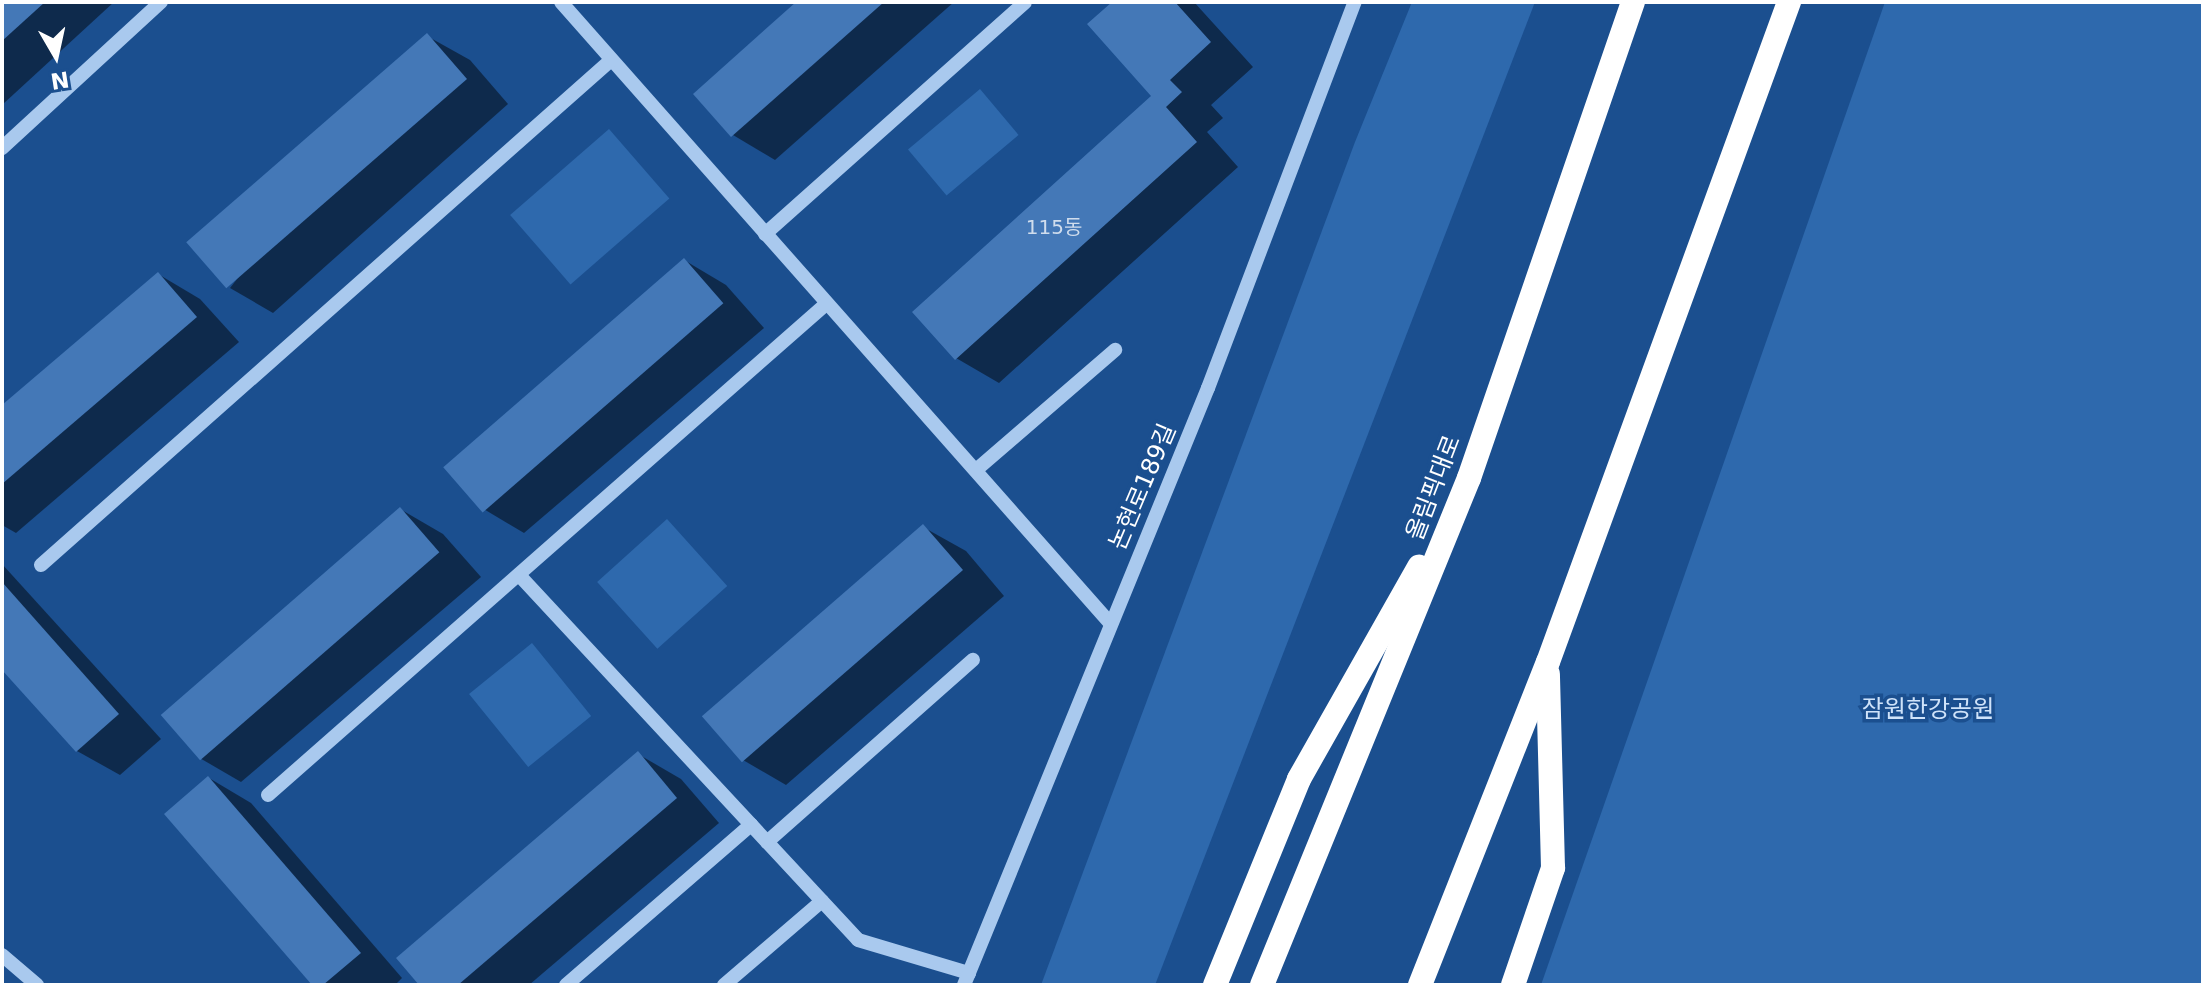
<!DOCTYPE html>
<html>
<head>
<meta charset="utf-8">
<style>
  body { margin:0 }
  #map { position:relative; width:2205px; height:987px; overflow:hidden; background:#1b4f8f; font-family:"DejaVu Sans","Noto Sans KR",sans-serif }
  div>[style] { position:absolute }
  .green>* { inset:0; background:#2e69ad; transform-origin:0 0 }
  .shadow>* { inset:0; background:#0007 }
  .building>* { inset:0; background:#4478b7; transform-origin:0 0 }
  .minor>* { height:14px; margin:-7px; padding:0 7px; transform-origin:7px; border-radius:7px; background:#a9c9ee }
  .highway>* { height:24px; margin:-12px; padding:0 12px; transform-origin:12px; border-radius:12px; background:#fff }
  span { translate:-50% -50%; white-space:nowrap; text-align:center; line-height:1.15; -webkit-text-stroke:7px #1b4f8f; paint-order:stroke }
  .number-label { font-size:20px; color:#d0dded }
  .number-label span { -webkit-text-stroke-width:0 }
  .street-label { font-size:24px; color:#fff }
  .park-label { font-size:24px; color:#cfe3fa }
  .frame { position:absolute; inset:0; border:4px solid #fff; pointer-events:none }
  .north { position:absolute; left:16px; top:16px; width:80px; height:80px; -webkit-text-stroke:6px #1b4f8f; paint-order:stroke; rotate:171deg; font-size:22px; font-weight:700; line-height:32px; text-align:center; color:#fff }
  .north::after { content:''; display:block; margin:auto; width:28px; height:36px; background:#fff; clip-path:polygon(50% 0,100% 100%,50% 72%,0 100%) }
</style>
</head>
<body>
<div id="map">
  <div class="green">
    <div style="clip-path:polygon(1412px 2px,1535px 2px,1155px 985px,1041px 985px,1355px 142px)"></div>
    <div style="clip-path:polygon(1885px 2px,2203px 2px,2203px 985px,1541px 985px)"></div>
    <div style="left:980px;top:89px;width:60px;height:94px;rotate:50deg"></div>
    <div style="left:609px;top:129px;width:92px;height:131px;rotate:49deg"></div>
    <div style="left:667px;top:519px;width:90px;height:94px;rotate:48deg"></div>
    <div style="left:532px;top:643px;width:94px;height:81px;rotate:51deg"></div>
  </div>
  <div class="shadow">
    <div style="clip-path:polygon(2px 2px,114px 2px,2px 105px)"></div>
    <div style="clip-path:polygon(799px 2px,954px 2px,775px 160px,733px 135px)"></div>
    <div style="clip-path:polygon(1115px 2px,1194px 2px,1253px 67px,1211px 105px,1223px 118px,1207px 132px,1238px 167px,999px 383px,956px 358px,1154px 97px)"></div>
    <div style="clip-path:polygon(427px 36px,470px 60px,508px 104px,273px 313px,230px 288px)"></div>
    <div style="clip-path:polygon(684px 260px,726px 285px,764px 328px,524px 533px,482px 508px)"></div>
    <div style="clip-path:polygon(158px 274px,200px 299px,239px 342px,16px 533px,2px 525px,2px 407px)"></div>
    <div style="clip-path:polygon(400px 509px,443px 534px,481px 577px,241px 782px,198px 757px)"></div>
    <div style="clip-path:polygon(923px 527px,966px 551px,1004px 596px,786px 785px,743px 760px)"></div>
    <div style="clip-path:polygon(2px 564px,161px 739px,120px 775px,77px 751px,2px 667px)"></div>
    <div style="clip-path:polygon(638px 754px,681px 779px,719px 823px,529px 985px,421px 985px)"></div>
    <div style="clip-path:polygon(209px 778px,251px 803px,402px 978px,395px 985px,314px 985px)"></div>
  </div>
  <div class="building">
    <div style="clip-path:polygon(2px 2px,45px 2px,2px 41px)"></div>
    <div style="clip-path:polygon(796px 2px,884px 2px,731px 137px,693px 94px)"></div>
    <div style="clip-path:polygon(1112px 2px,1175px 2px,1211px 42px,1170px 80px,1182px 92px,1166px 107px,1197px 142px,955px 360px,912px 312px,1151px 96px,1087px 24px)"></div>
    <div style="left:427px;top:33px;width:61px;height:319px;rotate:49deg"></div>
    <div style="left:684px;top:258px;width:60px;height:319px;rotate:49deg"></div>
    <div style="clip-path:polygon(158px 272px,197px 317px,2px 484px,2px 405px)"></div>
    <div style="left:400px;top:507px;width:60px;height:317px;rotate:49deg"></div>
    <div style="left:923px;top:524px;width:61px;height:293px;rotate:49deg"></div>
    <div style="clip-path:polygon(2px 582px,119px 714px,76px 752px,2px 670px)"></div>
    <div style="clip-path:polygon(638px 751px,677px 798px,458px 985px,419px 985px,396px 958px)"></div>
    <div style="clip-path:polygon(208px 776px,361px 953px,323px 985px,312px 985px,164px 814px)"></div>
  </div>
  <div class="minor">
    <div style="left:561px;top:2px;width:829px;rotate:48.52deg"></div>
    <div style="left:2px;top:148px;width:216px;rotate:-42.6deg"></div>
    <div style="left:765px;top:234px;width:348px;rotate:-41.7deg"></div>
    <div style="left:976px;top:470px;width:184px;rotate:-40.8deg"></div>
    <div style="left:41px;top:565px;width:762px;rotate:-41.54deg"></div>
    <div style="left:519px;top:575px;width:498px;rotate:47.1deg"></div>
    <div style="left:858px;top:940px;width:116px;rotate:16.6deg"></div>
    <div style="left:268px;top:795px;width:743px;rotate:-41.35deg"></div>
    <div style="left:767px;top:842px;width:275px;rotate:-41.5deg"></div>
    <div style="left:2px;top:955px;width:46px;rotate:40.6deg"></div>
    <div style="left:566px;top:985px;width:245px;rotate:-40.9deg"></div>
    <div style="left:724px;top:985px;width:129px;rotate:-40.6deg"></div>
    <div style="left:964px;top:985px;width:645px;rotate:-67.77deg"></div>
    <div style="left:1208px;top:388px;width:413px;rotate:-69.2deg"></div>
  </div>
  <div class="highway">
    <div style="left:1215px;top:985px;width:222px;rotate:-67.8deg"></div>
    <div style="left:1299px;top:779px;width:244px;rotate:-60.5deg"></div>
    <div style="left:1262px;top:985px;width:548px;rotate:-67.79deg"></div>
    <div style="left:1469px;top:478px;width:503px;rotate:-70.99deg"></div>
    <div style="left:1420px;top:985px;width:347px;rotate:-68.4deg"></div>
    <div style="left:1548px;top:662px;width:703px;rotate:-69.94deg"></div>
    <div style="left:1513px;top:985px;width:124px;rotate:-71.1deg"></div>
    <div style="left:1553px;top:868px;width:194px;rotate:-91.5deg"></div>
  </div>
  <div class="number-label">
    <span style="left:1054px;top:227px">115동</span>
  </div>
  <div class="street-label">
    <span style="left:1143px;top:487px;rotate:-67deg">논현로189길</span>
    <span style="left:1434px;top:488px;rotate:-69deg">올림픽대로</span>
  </div>
  <div class="park-label">
    <span style="left:1928px;top:710px">잠원한강공원</span>
  </div>
  <div class="frame"></div>
  <div class="north">N</div>
</div>
</body>
</html>
